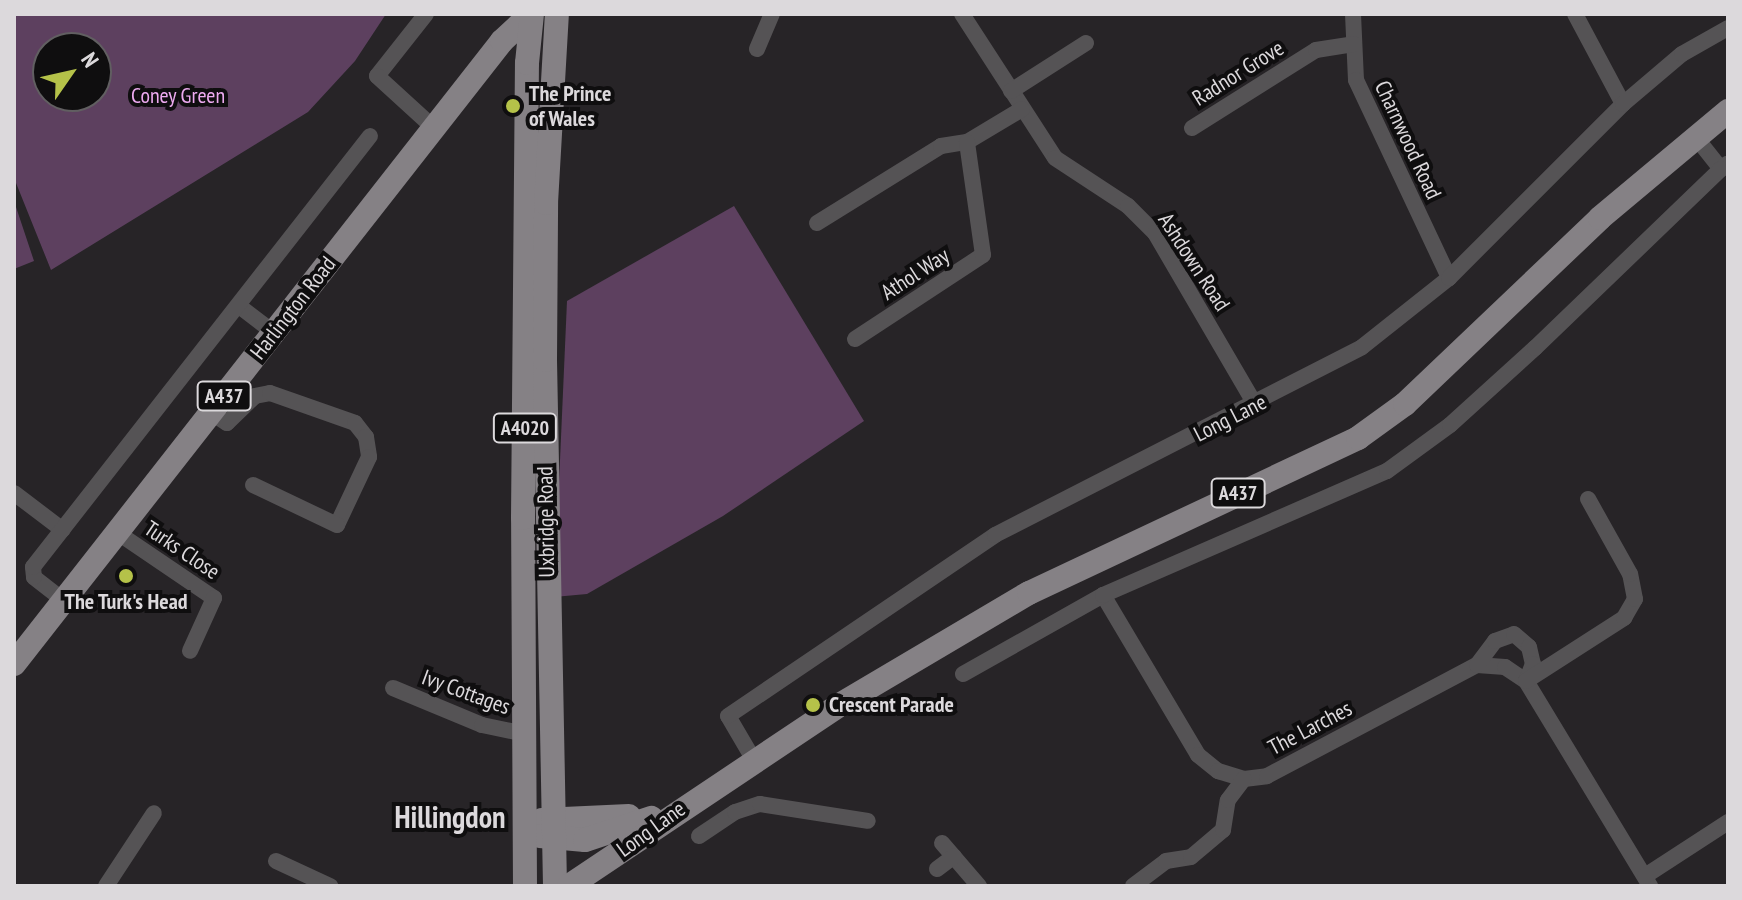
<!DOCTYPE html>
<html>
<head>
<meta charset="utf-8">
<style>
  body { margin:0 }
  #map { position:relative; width:1742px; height:900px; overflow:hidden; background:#272427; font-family:"PT Sans Narrow",sans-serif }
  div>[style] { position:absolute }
  .green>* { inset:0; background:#5d405f }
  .street>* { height:16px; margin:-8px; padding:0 8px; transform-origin:8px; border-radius:8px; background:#555355 }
  .primary>* { height:24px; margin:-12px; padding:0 12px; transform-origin:12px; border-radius:12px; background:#858185 }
  .dots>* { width:22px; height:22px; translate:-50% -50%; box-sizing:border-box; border:4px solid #0f0e0f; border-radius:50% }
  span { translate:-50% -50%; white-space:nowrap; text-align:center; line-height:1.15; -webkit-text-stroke:8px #0f0e0f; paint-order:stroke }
  .shield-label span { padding:2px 6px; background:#0f0e0f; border:2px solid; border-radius:6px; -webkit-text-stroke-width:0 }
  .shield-label { font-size:20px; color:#dcd9dc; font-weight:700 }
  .street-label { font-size:22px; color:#dcd9dc }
  .poi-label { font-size:22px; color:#dcd9dc; font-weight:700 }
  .left { translate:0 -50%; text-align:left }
  .park-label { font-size:22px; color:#edaaf0 }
  .district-label { font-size:30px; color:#dcd9dc; font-weight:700 }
  .frame { position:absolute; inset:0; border:16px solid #dcd9dc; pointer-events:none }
  .north { position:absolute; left:32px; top:32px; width:80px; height:80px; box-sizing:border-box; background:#0f0e0f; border:2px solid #615f61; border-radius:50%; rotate:56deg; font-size:22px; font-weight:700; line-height:32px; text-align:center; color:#dcd9dc }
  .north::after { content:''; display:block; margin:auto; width:28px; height:36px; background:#b5c249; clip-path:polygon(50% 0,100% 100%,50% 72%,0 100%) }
</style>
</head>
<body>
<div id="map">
  <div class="green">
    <div style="clip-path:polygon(evenodd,14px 14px,386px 14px,355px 61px,308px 112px,51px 270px,14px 178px,14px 14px,48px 48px,96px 48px,96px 96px,48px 96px,48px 48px)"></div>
    <div style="clip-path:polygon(14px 201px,34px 261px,14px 269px)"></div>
    <div style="clip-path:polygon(734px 206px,864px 421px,723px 516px,587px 594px,554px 597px,567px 301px)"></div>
  </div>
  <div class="street">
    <div style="left:426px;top:14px;width:79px;rotate:128.3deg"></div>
    <div style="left:377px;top:76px;width:79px;rotate:42.4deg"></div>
    <div style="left:962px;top:14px;width:171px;rotate:57.1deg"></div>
    <div style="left:1055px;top:158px;width:87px;rotate:33.3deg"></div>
    <div style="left:1128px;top:206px;width:38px;rotate:45deg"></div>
    <div style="left:1155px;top:233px;width:200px;rotate:59.7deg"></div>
    <div style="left:1353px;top:14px;width:66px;rotate:87.4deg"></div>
    <div style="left:1356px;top:80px;width:219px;rotate:64.8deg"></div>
    <div style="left:1575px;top:14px;width:102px;rotate:61.9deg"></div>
    <div style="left:757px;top:49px;width:38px;rotate:-67deg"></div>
    <div style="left:1011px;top:91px;width:89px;rotate:-32.6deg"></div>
    <div style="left:1192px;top:128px;width:146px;rotate:-32.2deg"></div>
    <div style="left:1316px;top:50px;width:38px;rotate:-9deg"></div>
    <div style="left:1694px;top:135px;width:43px;rotate:51.5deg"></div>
    <div style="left:1721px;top:169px;width:8px;rotate:-40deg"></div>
    <div style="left:817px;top:223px;width:146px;rotate:-31.8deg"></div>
    <div style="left:941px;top:146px;width:26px;rotate:-9deg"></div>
    <div style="left:967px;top:142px;width:64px;rotate:-31deg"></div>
    <div style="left:239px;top:306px;width:43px;rotate:37.4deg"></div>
    <div style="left:855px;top:339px;width:153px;rotate:-33.3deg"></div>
    <div style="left:983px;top:255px;width:114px;rotate:-98.1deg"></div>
    <div style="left:212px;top:413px;width:18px;rotate:34deg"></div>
    <div style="left:227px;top:423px;width:39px;rotate:-44deg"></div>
    <div style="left:255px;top:396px;width:15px;rotate:-11deg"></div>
    <div style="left:270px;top:393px;width:90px;rotate:19.4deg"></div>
    <div style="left:355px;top:423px;width:18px;rotate:52deg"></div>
    <div style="left:366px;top:437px;width:20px;rotate:81deg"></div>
    <div style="left:369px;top:457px;width:75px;rotate:115.2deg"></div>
    <div style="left:337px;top:525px;width:93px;rotate:-154.5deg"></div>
    <div style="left:14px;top:493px;width:61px;rotate:37.1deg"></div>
    <div style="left:118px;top:533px;width:116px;rotate:34.1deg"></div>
    <div style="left:214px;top:598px;width:58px;rotate:114.4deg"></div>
    <div style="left:1103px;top:595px;width:186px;rotate:59.3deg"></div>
    <div style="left:1198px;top:755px;width:26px;rotate:39deg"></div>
    <div style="left:1218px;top:771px;width:27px;rotate:17deg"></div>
    <div style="left:1244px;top:779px;width:23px;rotate:-7deg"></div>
    <div style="left:1267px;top:776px;width:238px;rotate:-27.9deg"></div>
    <div style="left:1477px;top:665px;width:28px;rotate:4deg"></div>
    <div style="left:1505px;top:667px;width:25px;rotate:34deg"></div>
    <div style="left:1526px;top:681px;width:240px;rotate:58.8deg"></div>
    <div style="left:63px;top:600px;width:37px;rotate:-142deg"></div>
    <div style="left:34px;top:577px;width:10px;rotate:-96deg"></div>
    <div style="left:33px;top:567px;width:547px;rotate:-51.98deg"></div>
    <div style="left:1477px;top:665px;width:30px;rotate:-53deg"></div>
    <div style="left:1495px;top:641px;width:20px;rotate:-20deg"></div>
    <div style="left:1514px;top:634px;width:20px;rotate:41deg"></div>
    <div style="left:1529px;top:647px;width:17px;rotate:77deg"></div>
    <div style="left:1533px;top:664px;width:18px;rotate:112deg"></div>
    <div style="left:963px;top:674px;width:161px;rotate:-29.4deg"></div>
    <div style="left:1103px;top:595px;width:310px;rotate:-23.6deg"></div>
    <div style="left:1387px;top:471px;width:78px;rotate:-36.1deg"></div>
    <div style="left:1450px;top:425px;width:115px;rotate:-42.2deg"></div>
    <div style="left:1535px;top:348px;width:258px;rotate:-43.9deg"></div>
    <div style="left:1526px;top:681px;width:117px;rotate:-32.7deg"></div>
    <div style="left:1624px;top:618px;width:22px;rotate:-60deg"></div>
    <div style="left:1635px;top:599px;width:25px;rotate:-101deg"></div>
    <div style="left:1630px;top:574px;width:86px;rotate:-119.2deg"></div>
    <div style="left:393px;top:688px;width:96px;rotate:22.6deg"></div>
    <div style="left:482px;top:725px;width:44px;rotate:11.8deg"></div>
    <div style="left:755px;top:762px;width:53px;rotate:-120.4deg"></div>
    <div style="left:728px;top:716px;width:323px;rotate:-34.1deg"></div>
    <div style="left:995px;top:535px;width:412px;rotate:-27.1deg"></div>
    <div style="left:1362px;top:347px;width:111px;rotate:-38.4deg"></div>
    <div style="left:1449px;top:278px;width:246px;rotate:-45deg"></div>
    <div style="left:1623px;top:104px;width:77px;rotate:-40.3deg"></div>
    <div style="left:1682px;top:54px;width:53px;rotate:-29.5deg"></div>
    <div style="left:699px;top:836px;width:43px;rotate:-33.7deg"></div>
    <div style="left:735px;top:812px;width:26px;rotate:-18deg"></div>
    <div style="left:760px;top:804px;width:109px;rotate:8.9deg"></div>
    <div style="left:942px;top:843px;width:57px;rotate:49.3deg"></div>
    <div style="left:276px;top:861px;width:60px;rotate:24.8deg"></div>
    <div style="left:937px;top:869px;width:21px;rotate:-37deg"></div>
    <div style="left:1645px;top:876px;width:99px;rotate:-33deg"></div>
    <div style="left:106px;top:886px;width:87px;rotate:-56.7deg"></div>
    <div style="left:1133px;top:886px;width:41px;rotate:-37.1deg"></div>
    <div style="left:1166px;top:861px;width:25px;rotate:-9deg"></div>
    <div style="left:1191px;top:857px;width:42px;rotate:-40.2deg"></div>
    <div style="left:1223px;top:830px;width:30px;rotate:-81deg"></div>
    <div style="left:1228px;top:800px;width:26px;rotate:-53deg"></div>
  </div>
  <div class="primary">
    <div style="left:14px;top:664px;width:791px;rotate:-51.93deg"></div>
    <div style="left:502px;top:41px;width:40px;rotate:-43deg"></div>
    <div style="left:542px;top:820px;width:87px;rotate:-2.6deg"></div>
    <div style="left:540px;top:836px;width:45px;rotate:5.1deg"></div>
    <div style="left:585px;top:840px;width:70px;rotate:-18.4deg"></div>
    <div style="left:525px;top:886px;width:368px;rotate:-90.3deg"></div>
    <div style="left:523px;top:518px;width:455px;rotate:-89.5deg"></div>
    <div style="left:527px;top:63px;width:49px;rotate:-84.2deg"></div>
    <div style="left:555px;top:886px;width:526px;rotate:-91.09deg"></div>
    <div style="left:545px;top:360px;width:157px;rotate:-89.6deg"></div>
    <div style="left:546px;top:203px;width:189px;rotate:-86.7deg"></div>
    <div style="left:569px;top:886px;width:321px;rotate:-33.8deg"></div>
    <div style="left:836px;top:707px;width:224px;rotate:-30.6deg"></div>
    <div style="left:1029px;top:593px;width:364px;rotate:-25.2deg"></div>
    <div style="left:1358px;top:438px;width:58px;rotate:-35.9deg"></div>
    <div style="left:1405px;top:404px;width:269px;rotate:-43.6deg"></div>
    <div style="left:1600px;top:218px;width:167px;rotate:-39.9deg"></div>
  </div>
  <div class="dots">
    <div style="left:513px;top:106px;background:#b5c249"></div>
    <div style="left:126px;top:576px;background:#b5c249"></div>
    <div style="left:813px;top:705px;background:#b5c249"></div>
  </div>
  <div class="shield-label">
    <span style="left:224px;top:396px">A437</span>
    <span style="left:525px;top:428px">A4020</span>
    <span style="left:1238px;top:493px">A437</span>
  </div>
  <div class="street-label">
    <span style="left:1238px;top:73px;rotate:-32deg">Radnor Grove</span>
    <span style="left:1408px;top:140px;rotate:65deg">Charnwood Road</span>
    <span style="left:1194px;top:262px;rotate:57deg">Ashdown Road</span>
    <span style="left:915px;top:274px;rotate:-33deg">Athol Way</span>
    <span style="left:293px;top:308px;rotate:-52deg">Harlington Road</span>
    <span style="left:1230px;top:418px;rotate:-27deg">Long Lane</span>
    <span style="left:546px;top:522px;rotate:-91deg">Uxbridge Road</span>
    <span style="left:182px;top:550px;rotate:34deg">Turks Close</span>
    <span style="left:466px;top:692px;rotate:20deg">Ivy Cottages</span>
    <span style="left:1310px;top:728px;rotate:-28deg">The Larches</span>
    <span style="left:651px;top:829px;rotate:-36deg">Long Lane</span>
  </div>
  <div class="poi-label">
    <span class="left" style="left:529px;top:106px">The Prince<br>of Wales</span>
    <span style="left:126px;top:602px">The Turk's Head</span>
    <span class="left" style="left:829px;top:705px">Crescent Parade</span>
  </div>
  <div class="park-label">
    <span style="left:178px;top:96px">Coney Green</span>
  </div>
  <div class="district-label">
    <span style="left:450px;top:817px">Hillingdon</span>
  </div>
  <div class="frame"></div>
  <div class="north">N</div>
</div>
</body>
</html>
